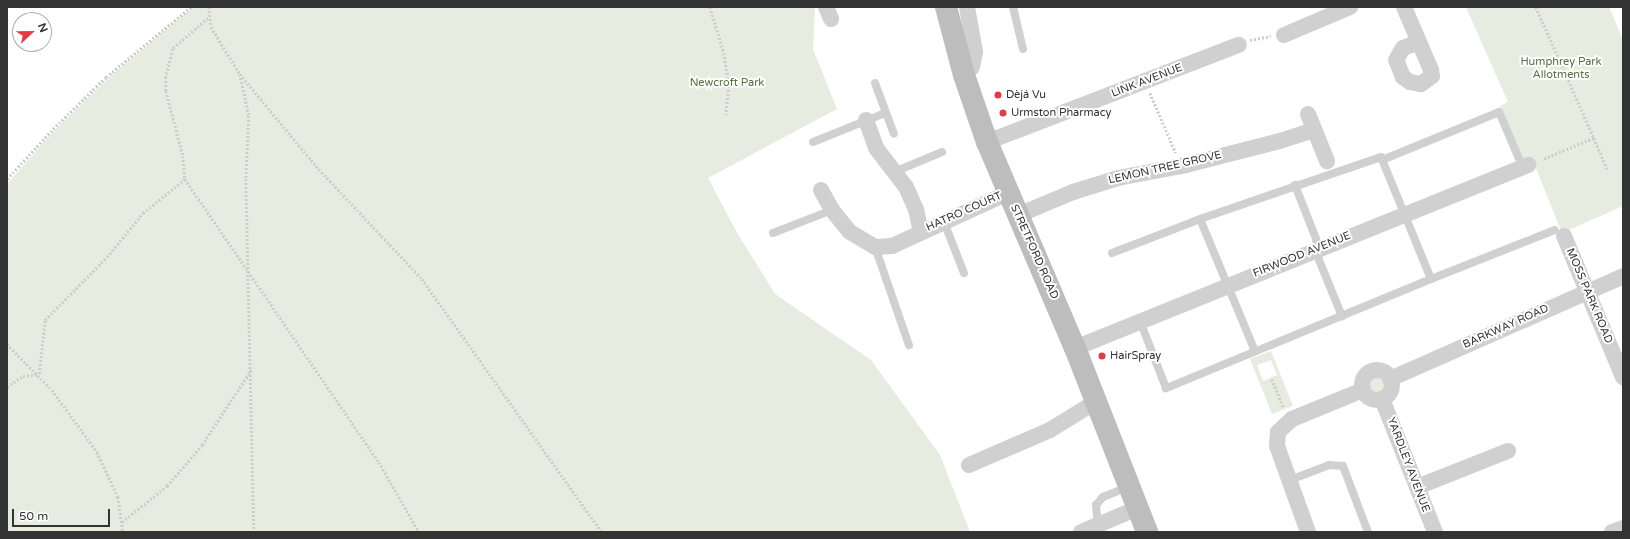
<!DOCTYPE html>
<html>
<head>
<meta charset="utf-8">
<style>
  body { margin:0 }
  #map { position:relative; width:1630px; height:539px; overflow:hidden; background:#fff; font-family:"Varela Round",sans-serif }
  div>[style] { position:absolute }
  .green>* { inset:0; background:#e6ecdf }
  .round { border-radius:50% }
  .path>* { height:2.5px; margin-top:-1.25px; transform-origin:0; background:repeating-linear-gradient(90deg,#cdcdcd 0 2px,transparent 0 4px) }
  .lane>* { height:8px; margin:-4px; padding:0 4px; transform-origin:4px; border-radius:4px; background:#d0d0d0 }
  .street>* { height:16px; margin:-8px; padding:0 8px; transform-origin:8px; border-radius:8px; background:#d0d0d0 }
  .street>.ring { margin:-8px; padding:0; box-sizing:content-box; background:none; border:16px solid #d0d0d0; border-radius:50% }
  .secondary>* { height:22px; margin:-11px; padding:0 11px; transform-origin:11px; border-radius:11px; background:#bdbdbd }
  .dots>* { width:11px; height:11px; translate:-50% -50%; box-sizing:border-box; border:2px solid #fff; border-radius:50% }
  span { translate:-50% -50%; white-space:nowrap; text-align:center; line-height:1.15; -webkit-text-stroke:4px #fff; paint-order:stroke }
  .park-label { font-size:11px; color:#56703f }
  .street-label { font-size:11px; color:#333 }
  .poi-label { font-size:11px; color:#333 }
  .left { translate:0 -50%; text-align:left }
  .frame { position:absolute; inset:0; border:8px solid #333; pointer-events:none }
  .north { position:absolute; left:12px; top:12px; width:40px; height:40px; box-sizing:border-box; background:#fff; border:1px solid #adadad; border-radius:50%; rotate:68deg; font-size:11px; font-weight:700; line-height:16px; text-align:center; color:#333 }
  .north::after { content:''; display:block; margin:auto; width:14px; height:18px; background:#e63946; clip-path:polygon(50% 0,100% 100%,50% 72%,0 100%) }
  .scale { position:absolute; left:12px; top:509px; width:98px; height:18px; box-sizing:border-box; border:2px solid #333; border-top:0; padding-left:5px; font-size:12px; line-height:14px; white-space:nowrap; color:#333; -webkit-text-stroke:3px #fff; paint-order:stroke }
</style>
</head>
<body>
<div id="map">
  <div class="green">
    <div style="clip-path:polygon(193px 7px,815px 7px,813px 49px,837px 109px,708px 178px,736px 231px,775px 294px,871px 360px,940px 455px,970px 532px,7px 532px,7px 184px,54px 131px,108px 78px)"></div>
    <div style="clip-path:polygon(1466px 7px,1609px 7px,1623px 40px,1623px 206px,1562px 233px,1532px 158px,1523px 162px,1500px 106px,1508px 102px)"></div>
    <div style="clip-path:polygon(evenodd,1271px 351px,1293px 406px,1272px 414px,1250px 359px,1271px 351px,1271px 360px,1277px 375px,1263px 381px,1257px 365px,1271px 360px)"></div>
    <div class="round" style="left:1369px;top:377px;width:16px;height:16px"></div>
  </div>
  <div class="path">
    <div style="left:209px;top:7px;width:20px;rotate:84deg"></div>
    <div style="left:211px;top:27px;width:55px;rotate:58.3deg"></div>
    <div style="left:240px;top:74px;width:43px;rotate:77.9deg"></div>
    <div style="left:249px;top:116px;width:63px;rotate:92.7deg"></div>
    <div style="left:246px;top:179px;width:353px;rotate:88.7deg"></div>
    <div style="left:710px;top:7px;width:48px;rotate:73.1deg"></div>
    <div style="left:724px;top:53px;width:33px;rotate:81deg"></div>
    <div style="left:729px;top:86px;width:29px;rotate:96deg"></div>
    <div style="left:1536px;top:7px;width:143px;rotate:66.1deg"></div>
    <div style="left:1594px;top:138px;width:56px;rotate:157.1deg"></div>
    <div style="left:208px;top:18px;width:47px;rotate:138.5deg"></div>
    <div style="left:173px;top:49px;width:29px;rotate:104deg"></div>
    <div style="left:166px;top:77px;width:14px;rotate:90deg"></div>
    <div style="left:166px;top:91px;width:67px;rotate:75.3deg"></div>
    <div style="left:183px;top:156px;width:23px;rotate:85deg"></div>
    <div style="left:185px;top:179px;width:343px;rotate:55.6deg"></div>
    <div style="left:379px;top:462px;width:81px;rotate:60.3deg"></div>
    <div style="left:1250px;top:40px;width:21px;rotate:-11deg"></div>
    <div style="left:240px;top:74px;width:119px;rotate:50.4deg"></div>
    <div style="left:316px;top:166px;width:155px;rotate:46.8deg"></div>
    <div style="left:422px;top:279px;width:310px;rotate:54.6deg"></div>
    <div style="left:1150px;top:93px;width:65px;rotate:66.6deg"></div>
    <div style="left:1594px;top:138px;width:34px;rotate:67deg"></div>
    <div style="left:7px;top:179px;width:68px;rotate:-47.4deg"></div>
    <div style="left:53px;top:129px;width:74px;rotate:-44.5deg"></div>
    <div style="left:106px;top:77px;width:110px;rotate:-39.5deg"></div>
    <div style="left:7px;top:344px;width:64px;rotate:45.6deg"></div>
    <div style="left:52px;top:390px;width:77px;rotate:54deg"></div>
    <div style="left:97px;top:452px;width:50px;rotate:65deg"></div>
    <div style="left:118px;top:497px;width:35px;rotate:82deg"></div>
    <div style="left:1272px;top:379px;width:32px;rotate:68deg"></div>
    <div style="left:7px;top:387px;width:19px;rotate:-35deg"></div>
    <div style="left:23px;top:376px;width:16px;rotate:-7deg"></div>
    <div style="left:39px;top:374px;width:54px;rotate:-83.7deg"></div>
    <div style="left:45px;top:320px;width:88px;rotate:-45.5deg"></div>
    <div style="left:107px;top:257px;width:57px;rotate:-50.7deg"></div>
    <div style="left:143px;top:213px;width:54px;rotate:-39deg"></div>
    <div style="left:122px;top:522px;width:58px;rotate:-38.7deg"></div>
    <div style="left:167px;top:486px;width:54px;rotate:-49.5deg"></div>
    <div style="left:202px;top:445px;width:90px;rotate:-56.8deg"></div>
  </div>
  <div class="lane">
    <div style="left:1013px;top:7px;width:43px;rotate:76.6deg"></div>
    <div style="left:875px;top:83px;width:54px;rotate:69.6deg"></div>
    <div style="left:813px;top:142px;width:78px;rotate:-21.9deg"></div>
    <div style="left:1382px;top:160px;width:126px;rotate:-22.3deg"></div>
    <div style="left:1499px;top:112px;width:61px;rotate:66.8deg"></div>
    <div style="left:894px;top:172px;width:52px;rotate:-22.6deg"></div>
    <div style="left:1295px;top:185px;width:58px;rotate:68.7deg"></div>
    <div style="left:1316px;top:239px;width:21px;rotate:82deg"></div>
    <div style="left:1319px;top:260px;width:61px;rotate:67.7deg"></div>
    <div style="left:1200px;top:219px;width:143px;rotate:67.4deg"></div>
    <div style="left:944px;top:222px;width:55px;rotate:68.6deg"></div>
    <div style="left:773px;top:233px;width:63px;rotate:-21.3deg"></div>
    <div style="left:875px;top:247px;width:104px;rotate:70.9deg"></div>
    <div style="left:1112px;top:253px;width:94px;rotate:-21.1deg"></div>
    <div style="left:1200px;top:219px;width:191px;rotate:-18.9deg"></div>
    <div style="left:1381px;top:157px;width:132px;rotate:67.7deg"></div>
    <div style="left:1431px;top:279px;width:287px;rotate:157.6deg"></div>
    <div style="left:1166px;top:388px;width:72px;rotate:-111.2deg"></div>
    <div style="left:1431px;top:279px;width:133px;rotate:-21.6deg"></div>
    <div style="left:1290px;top:480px;width:42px;rotate:-21deg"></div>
    <div style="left:1329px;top:465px;width:14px;rotate:4deg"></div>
    <div style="left:1343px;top:466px;width:71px;rotate:69.3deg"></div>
    <div style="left:1098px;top:525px;width:20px;rotate:-96deg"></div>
    <div style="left:1096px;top:505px;width:11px;rotate:-49deg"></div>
    <div style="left:1103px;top:497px;width:16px;rotate:-22deg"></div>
  </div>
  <div class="street">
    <div style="left:826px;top:7px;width:13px;rotate:67deg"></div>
    <div style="left:1404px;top:7px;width:69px;rotate:66.8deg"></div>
    <div style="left:1431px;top:70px;width:6px;rotate:81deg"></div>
    <div style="left:1432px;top:76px;width:14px;rotate:144deg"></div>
    <div style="left:1421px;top:84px;width:11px;rotate:-170deg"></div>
    <div style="left:1410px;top:82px;width:9px;rotate:-144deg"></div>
    <div style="left:1403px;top:77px;width:18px;rotate:-112deg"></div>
    <div style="left:1396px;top:60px;width:14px;rotate:-60deg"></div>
    <div style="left:1403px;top:48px;width:17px;rotate:-21deg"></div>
    <div style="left:1284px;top:35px;width:72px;rotate:-23deg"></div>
    <div style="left:964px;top:75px;width:11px;rotate:-45deg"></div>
    <div style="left:972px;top:67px;width:15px;rotate:-79deg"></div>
    <div style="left:975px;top:52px;width:46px;rotate:-100.1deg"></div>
    <div style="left:1308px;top:114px;width:51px;rotate:68deg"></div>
    <div style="left:866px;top:120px;width:30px;rotate:70deg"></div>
    <div style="left:876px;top:148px;width:49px;rotate:52.4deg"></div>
    <div style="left:906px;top:187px;width:24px;rotate:66deg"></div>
    <div style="left:916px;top:209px;width:24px;rotate:78deg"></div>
    <div style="left:987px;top:142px;width:270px;rotate:-21.1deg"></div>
    <div style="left:821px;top:190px;width:23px;rotate:61deg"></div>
    <div style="left:832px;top:210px;width:28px;rotate:51deg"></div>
    <div style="left:850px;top:232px;width:29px;rotate:31deg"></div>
    <div style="left:875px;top:247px;width:17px;rotate:-3deg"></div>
    <div style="left:892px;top:246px;width:128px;rotate:-24.6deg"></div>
    <div style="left:1018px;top:215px;width:60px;rotate:-22.7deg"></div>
    <div style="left:1073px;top:192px;width:47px;rotate:-17.3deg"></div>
    <div style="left:1118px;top:178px;width:69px;rotate:-10.8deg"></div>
    <div style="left:1186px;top:165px;width:97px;rotate:-14.3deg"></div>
    <div style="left:1280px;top:141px;width:36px;rotate:-18deg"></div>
    <div style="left:1564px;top:236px;width:153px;rotate:67.3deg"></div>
    <div style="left:1075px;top:348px;width:489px;rotate:-22deg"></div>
    <div class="ring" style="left:1362px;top:370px;width:14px;height:14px"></div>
    <div style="left:1390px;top:379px;width:255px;rotate:-23.8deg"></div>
    <div style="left:1382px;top:399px;width:143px;rotate:68.3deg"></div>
    <div style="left:969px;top:465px;width:88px;rotate:-23.4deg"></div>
    <div style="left:1050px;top:430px;width:55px;rotate:-31.7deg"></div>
    <div style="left:1417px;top:487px;width:98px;rotate:-21.6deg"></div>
    <div style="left:1081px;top:532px;width:62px;rotate:-22.8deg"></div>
    <div style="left:1308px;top:532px;width:91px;rotate:-109.8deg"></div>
    <div style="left:1277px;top:446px;width:14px;rotate:-86deg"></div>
    <div style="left:1278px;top:432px;width:19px;rotate:-43deg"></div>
    <div style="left:1292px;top:419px;width:77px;rotate:-22.2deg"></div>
    <div style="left:1612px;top:532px;width:12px;rotate:-20deg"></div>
  </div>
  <div class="secondary">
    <div style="left:946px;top:7px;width:70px;rotate:75.2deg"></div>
    <div style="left:964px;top:75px;width:71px;rotate:71.1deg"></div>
    <div style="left:987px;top:142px;width:224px;rotate:66.9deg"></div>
    <div style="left:1075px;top:348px;width:198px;rotate:68.6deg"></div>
  </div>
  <div class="dots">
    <div style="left:998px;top:95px;background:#e63946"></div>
    <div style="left:1003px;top:113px;background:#e63946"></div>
    <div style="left:1102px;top:356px;background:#e63946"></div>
  </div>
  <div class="park-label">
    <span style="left:1561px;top:69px">Humphrey Park<br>Allotments</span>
    <span style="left:727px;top:83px">Newcroft Park</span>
  </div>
  <div class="street-label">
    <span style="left:1147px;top:81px;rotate:-21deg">LINK AVENUE</span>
    <span style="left:1165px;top:168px;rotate:-13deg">LEMON TREE GROVE</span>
    <span style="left:964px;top:212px;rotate:-24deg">HATRO COURT</span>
    <span style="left:1034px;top:252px;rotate:66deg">STRETFORD ROAD</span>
    <span style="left:1302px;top:255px;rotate:-22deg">FIRWOOD AVENUE</span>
    <span style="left:1589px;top:296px;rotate:67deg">MOSS PARK ROAD</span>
    <span style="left:1506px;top:327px;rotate:-24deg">BARKWAY ROAD</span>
    <span style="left:1408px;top:465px;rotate:69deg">YARDLEY AVENUE</span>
  </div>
  <div class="poi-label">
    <span class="left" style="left:1006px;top:95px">Dèjá Vu</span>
    <span class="left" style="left:1011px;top:113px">Urmston Pharmacy</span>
    <span class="left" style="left:1110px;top:356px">HairSpray</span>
  </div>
  <div class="frame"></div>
  <div class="north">N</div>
  <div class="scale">50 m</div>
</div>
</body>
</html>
